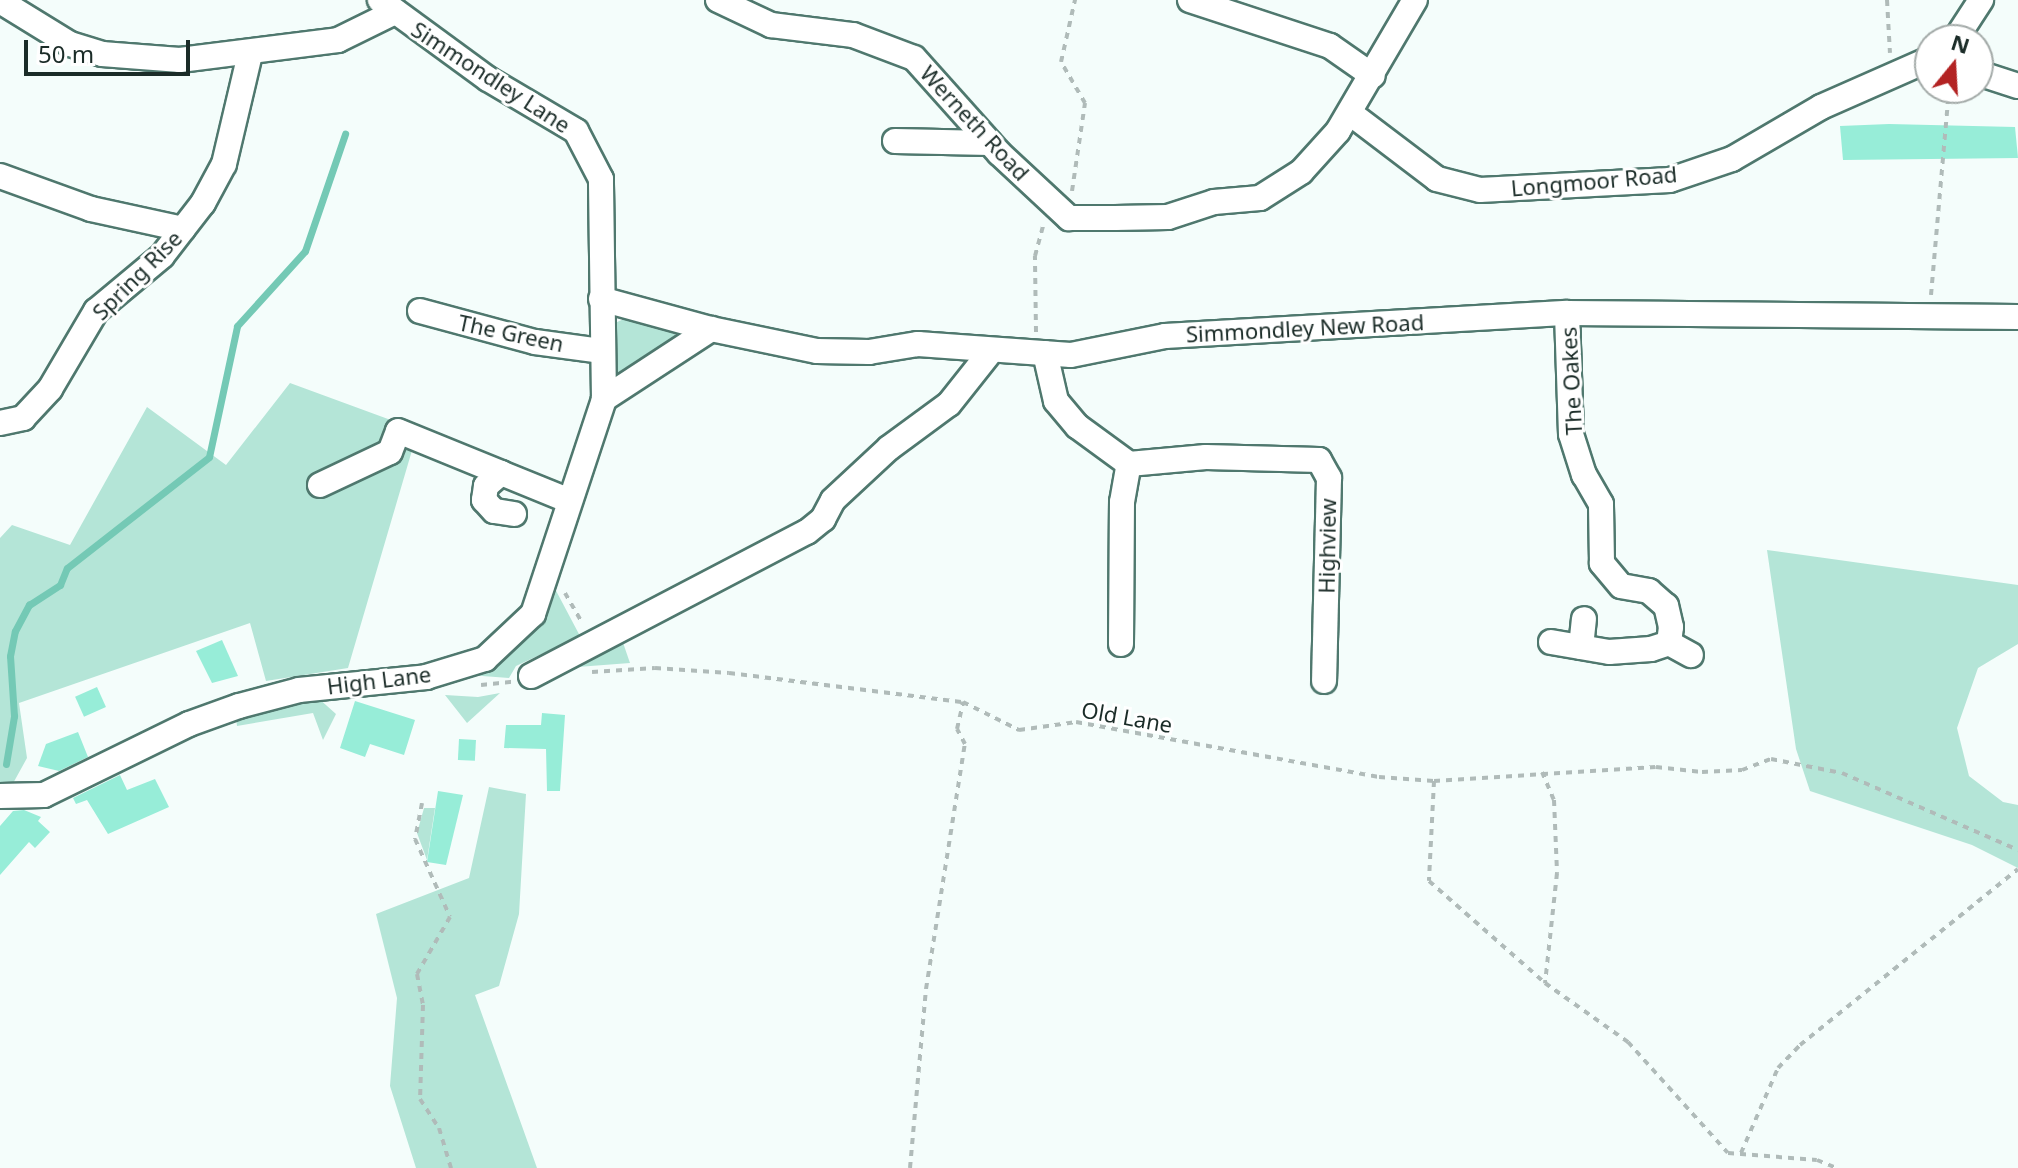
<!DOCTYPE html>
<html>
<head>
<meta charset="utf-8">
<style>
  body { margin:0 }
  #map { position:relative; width:2018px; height:1168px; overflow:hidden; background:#f4fdfb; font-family:"Noto Sans",sans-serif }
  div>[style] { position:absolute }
  .green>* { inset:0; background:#b4e5d7 }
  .stream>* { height:7px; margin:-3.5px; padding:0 3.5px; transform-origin:3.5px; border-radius:3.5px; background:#74c9b5 }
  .building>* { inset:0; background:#97edd8; transform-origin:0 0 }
  .path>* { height:4px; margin-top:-2px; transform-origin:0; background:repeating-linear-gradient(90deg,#b0bbb9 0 6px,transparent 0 12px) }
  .roads { filter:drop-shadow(2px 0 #4f786e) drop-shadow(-2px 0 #4f786e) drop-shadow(0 2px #4f786e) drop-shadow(0 -2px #4f786e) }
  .minor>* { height:24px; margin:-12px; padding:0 12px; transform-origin:12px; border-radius:12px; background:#fff }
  span { translate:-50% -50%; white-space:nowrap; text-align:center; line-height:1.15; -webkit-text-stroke:6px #fff; paint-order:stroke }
  .street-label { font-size:22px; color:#1b2c28 }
  .north { position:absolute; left:1914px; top:24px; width:80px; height:80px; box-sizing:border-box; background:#fff; border:2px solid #a4aba9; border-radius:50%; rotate:18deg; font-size:22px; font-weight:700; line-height:32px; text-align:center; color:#1b2c28 }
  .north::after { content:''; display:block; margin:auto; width:28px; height:36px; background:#b32323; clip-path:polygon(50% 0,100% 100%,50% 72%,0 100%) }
  .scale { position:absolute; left:24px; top:40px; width:166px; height:36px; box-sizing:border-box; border:4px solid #1b2c28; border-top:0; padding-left:10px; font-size:24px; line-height:28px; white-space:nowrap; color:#1b2c28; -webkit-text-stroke:6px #fff; paint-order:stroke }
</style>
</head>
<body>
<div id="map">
  <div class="green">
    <div style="clip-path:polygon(626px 318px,675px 334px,676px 341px,624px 376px,618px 375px,615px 323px)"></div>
    <div style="clip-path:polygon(290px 383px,418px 430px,348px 668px,266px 681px,250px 623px,19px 703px,27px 758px,11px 787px,0 784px,0 538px,12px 525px,70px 545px,147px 407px,226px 465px)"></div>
    <div style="clip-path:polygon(1767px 550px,2018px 585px,2018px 644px,1978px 668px,1957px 728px,1969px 776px,2003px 802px,2018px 805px,2018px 868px,1972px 845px,1810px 791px,1796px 749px)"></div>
    <div style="clip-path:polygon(553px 585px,580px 636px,516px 666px,509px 678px,469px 675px,501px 662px,530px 635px)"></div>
    <div style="clip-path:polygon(620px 634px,630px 663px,551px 669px)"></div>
    <div style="clip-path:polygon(500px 693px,467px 723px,445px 695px,478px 697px)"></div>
    <div style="clip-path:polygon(317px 697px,336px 714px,323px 740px,313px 713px,237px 726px,236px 717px)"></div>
    <div style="clip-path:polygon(489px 787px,526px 794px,519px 914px,499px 986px,475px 995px,537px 1168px,416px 1168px,390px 1086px,397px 998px,376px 914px,469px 878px)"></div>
    <div style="clip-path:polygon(424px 808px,435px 808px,427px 860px,417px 833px)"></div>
  </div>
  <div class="stream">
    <div style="left:6px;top:764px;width:49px;rotate:-80.5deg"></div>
    <div style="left:14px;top:716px;width:60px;rotate:-93.8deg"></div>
    <div style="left:10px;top:656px;width:25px;rotate:-79deg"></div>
    <div style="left:15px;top:631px;width:30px;rotate:-62deg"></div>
    <div style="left:29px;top:605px;width:37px;rotate:-33deg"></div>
    <div style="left:60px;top:585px;width:18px;rotate:-68deg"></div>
    <div style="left:67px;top:568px;width:180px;rotate:-38deg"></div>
    <div style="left:209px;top:457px;width:134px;rotate:-77.9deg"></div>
    <div style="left:237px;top:326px;width:101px;rotate:-47.8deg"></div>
    <div style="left:305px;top:251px;width:124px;rotate:-71.1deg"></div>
  </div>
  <div class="building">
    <div style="clip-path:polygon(1889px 124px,2015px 127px,2018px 158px,1843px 160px,1840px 126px)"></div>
    <div style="clip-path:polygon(222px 640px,238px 676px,212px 683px,196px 651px)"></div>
    <div style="left:97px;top:687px;width:22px;height:24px;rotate:66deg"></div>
    <div style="clip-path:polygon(355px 701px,415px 720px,404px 755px,370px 744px,365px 757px,340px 748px)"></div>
    <div style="clip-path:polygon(542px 713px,565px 715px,560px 791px,547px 791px,546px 749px,504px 748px,506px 725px,541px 725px)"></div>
    <div style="clip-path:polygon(78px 732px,88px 757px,59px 771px,38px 766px,46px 744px)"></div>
    <div style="left:459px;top:739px;width:17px;height:21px;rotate:3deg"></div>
    <div style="clip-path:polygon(120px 775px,127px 790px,155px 779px,169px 807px,108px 834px,87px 800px,76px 804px,73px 798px)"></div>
    <div style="clip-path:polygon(438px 791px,463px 795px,446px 865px,427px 862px)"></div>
    <div style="clip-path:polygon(24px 810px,41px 817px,38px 821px,50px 832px,35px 848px,29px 842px,0 875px,0 826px,13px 811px)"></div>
  </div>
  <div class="path">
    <div style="left:1887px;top:0;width:53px;rotate:86.8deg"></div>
    <div style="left:1072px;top:191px;width:89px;rotate:-81.6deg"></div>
    <div style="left:1085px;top:103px;width:48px;rotate:-120.3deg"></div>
    <div style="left:1061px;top:62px;width:64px;rotate:-77.3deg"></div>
    <div style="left:1931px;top:295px;width:208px;rotate:-85deg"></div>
    <div style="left:1036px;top:332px;width:76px;rotate:-90.8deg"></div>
    <div style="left:1035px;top:256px;width:31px;rotate:-75deg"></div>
    <div style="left:565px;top:593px;width:34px;rotate:60deg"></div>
    <div style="left:592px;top:672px;width:63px;rotate:-3.6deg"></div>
    <div style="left:655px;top:668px;width:74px;rotate:3.9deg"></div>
    <div style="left:729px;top:673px;width:236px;rotate:7.1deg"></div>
    <div style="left:963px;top:702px;width:63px;rotate:26.6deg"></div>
    <div style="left:1019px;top:730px;width:58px;rotate:-8deg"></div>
    <div style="left:1076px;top:722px;width:308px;rotate:10.3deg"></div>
    <div style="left:1379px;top:777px;width:55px;rotate:4.2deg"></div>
    <div style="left:1434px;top:781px;width:222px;rotate:-3.6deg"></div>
    <div style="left:1656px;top:767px;width:46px;rotate:6.2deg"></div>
    <div style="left:1702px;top:772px;width:40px;rotate:-2.9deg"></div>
    <div style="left:1742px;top:770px;width:31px;rotate:-21deg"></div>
    <div style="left:1771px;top:759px;width:72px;rotate:11.2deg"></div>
    <div style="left:1842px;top:773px;width:192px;rotate:23.6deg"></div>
    <div style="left:481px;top:685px;width:31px;rotate:-6deg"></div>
    <div style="left:1542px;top:772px;width:30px;rotate:67deg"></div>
    <div style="left:1554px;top:800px;width:73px;rotate:87.6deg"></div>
    <div style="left:1557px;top:873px;width:111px;rotate:96.2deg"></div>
    <div style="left:1434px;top:781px;width:100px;rotate:92.9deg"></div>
    <div style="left:1429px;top:881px;width:154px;rotate:41.3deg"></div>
    <div style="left:1545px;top:983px;width:102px;rotate:35.4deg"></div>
    <div style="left:1628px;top:1042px;width:149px;rotate:48deg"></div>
    <div style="left:1728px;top:1153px;width:89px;rotate:4.5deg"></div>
    <div style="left:1817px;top:1160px;width:22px;rotate:22deg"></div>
    <div style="left:422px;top:803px;width:37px;rotate:101deg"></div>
    <div style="left:415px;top:839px;width:85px;rotate:65.8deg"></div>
    <div style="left:450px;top:917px;width:66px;rotate:120.1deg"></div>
    <div style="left:417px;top:974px;width:32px;rotate:79deg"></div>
    <div style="left:423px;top:1005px;width:94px;rotate:91.8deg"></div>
    <div style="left:420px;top:1099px;width:35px;rotate:57deg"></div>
    <div style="left:439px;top:1128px;width:42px;rotate:73.3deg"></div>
    <div style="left:1741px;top:1153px;width:93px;rotate:-66.5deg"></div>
    <div style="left:1778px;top:1068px;width:32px;rotate:-46deg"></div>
    <div style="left:1800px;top:1045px;width:280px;rotate:-38.9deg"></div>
    <div style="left:910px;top:1168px;width:180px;rotate:-84.9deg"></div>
    <div style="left:926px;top:989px;width:248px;rotate:-81deg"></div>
    <div style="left:965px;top:744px;width:17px;rotate:-118deg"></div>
    <div style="left:957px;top:729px;width:28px;rotate:-77deg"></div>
  </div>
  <div class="roads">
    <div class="minor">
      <div style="left:718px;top:0;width:59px;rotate:25.3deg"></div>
      <div style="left:771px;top:25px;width:83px;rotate:7deg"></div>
      <div style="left:853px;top:35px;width:65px;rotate:20.7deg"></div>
      <div style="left:914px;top:58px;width:127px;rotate:48.2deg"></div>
      <div style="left:999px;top:153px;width:96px;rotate:42.9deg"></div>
      <div style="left:1069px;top:218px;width:46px"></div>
      <div style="left:1115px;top:218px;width:53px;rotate:-1.1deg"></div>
      <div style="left:1168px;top:217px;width:48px;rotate:-18.1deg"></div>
      <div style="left:1214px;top:202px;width:46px;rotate:-5deg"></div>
      <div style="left:1260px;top:198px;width:49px;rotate:-32.4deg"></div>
      <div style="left:1301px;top:172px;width:55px;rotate:-47.9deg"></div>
      <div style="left:1338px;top:131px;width:152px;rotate:-59.6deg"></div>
      <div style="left:1190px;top:0;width:147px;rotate:18.2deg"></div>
      <div style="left:1330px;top:46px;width:52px;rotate:34.9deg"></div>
      <div style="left:0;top:1px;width:82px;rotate:31.6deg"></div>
      <div style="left:70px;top:44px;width:34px;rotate:17deg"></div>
      <div style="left:102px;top:54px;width:78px;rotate:4.4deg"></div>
      <div style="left:180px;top:60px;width:159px;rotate:-7.2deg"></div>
      <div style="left:338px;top:40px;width:64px;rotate:-26.2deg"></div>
      <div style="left:1955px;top:40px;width:48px;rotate:-57deg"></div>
      <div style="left:1978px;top:73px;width:42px;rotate:18deg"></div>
      <div style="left:1350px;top:113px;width:109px;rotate:37.2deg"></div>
      <div style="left:1437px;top:179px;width:44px;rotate:14.3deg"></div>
      <div style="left:1480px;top:190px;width:190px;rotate:-3deg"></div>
      <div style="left:1670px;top:180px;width:65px;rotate:-18.7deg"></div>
      <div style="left:1732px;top:159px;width:103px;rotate:-30.3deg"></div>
      <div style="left:1821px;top:107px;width:119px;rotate:-23.8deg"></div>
      <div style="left:895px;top:141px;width:95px;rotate:1.2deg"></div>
      <div style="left:0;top:176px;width:97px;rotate:19.9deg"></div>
      <div style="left:91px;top:209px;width:94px;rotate:12.3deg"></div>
      <div style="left:601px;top:299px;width:114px;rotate:15.3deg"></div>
      <div style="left:711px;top:329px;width:108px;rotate:11.7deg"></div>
      <div style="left:817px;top:351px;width:52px;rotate:1.1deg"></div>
      <div style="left:869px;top:352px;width:50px;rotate:-9.3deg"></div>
      <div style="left:918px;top:344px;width:153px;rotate:4.1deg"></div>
      <div style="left:1071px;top:355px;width:96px;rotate:-11.4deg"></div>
      <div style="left:1165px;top:336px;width:403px;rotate:-3.3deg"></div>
      <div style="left:1567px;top:313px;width:451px;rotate:0.5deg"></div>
      <div style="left:420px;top:311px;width:119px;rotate:15.1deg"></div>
      <div style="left:535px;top:342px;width:68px;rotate:7.7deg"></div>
      <div style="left:1045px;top:353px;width:49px;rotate:77.1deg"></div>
      <div style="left:1056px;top:401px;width:33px;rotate:50deg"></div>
      <div style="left:1077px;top:426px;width:64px;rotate:36.2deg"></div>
      <div style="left:1129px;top:464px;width:77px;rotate:-5.2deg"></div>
      <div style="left:1206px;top:457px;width:113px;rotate:1.5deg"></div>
      <div style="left:1319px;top:460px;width:21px;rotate:61deg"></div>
      <div style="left:1329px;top:478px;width:203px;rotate:91.4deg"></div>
      <div style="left:604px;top:399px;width:128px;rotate:-33.2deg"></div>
      <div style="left:0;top:423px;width:24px;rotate:-12deg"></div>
      <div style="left:23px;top:418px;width:40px;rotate:-47deg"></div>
      <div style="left:50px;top:389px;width:91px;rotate:-59.5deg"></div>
      <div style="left:96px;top:311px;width:86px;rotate:-39.8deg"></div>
      <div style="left:162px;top:256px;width:67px;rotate:-52.3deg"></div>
      <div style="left:203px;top:203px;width:44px;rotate:-61.7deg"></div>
      <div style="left:224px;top:164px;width:113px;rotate:-76.7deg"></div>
      <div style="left:320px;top:485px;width:77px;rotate:-25.2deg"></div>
      <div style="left:390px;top:452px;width:22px;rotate:-69deg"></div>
      <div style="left:398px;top:431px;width:111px;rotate:22.2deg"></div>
      <div style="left:514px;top:514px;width:20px;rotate:-171deg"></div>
      <div style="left:494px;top:511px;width:15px;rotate:-132deg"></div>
      <div style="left:484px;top:500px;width:14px;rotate:-82deg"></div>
      <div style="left:486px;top:486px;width:20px;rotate:-41deg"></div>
      <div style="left:501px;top:473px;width:74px;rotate:22.1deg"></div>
      <div style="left:1551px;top:642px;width:59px;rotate:9.8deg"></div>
      <div style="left:1609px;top:652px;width:42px;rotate:-4.1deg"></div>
      <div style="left:1651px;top:649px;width:19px;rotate:-18deg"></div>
      <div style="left:1669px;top:643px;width:16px;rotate:-83deg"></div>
      <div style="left:1671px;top:627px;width:22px;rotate:-103deg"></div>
      <div style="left:1666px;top:606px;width:23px;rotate:-139deg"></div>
      <div style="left:1649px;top:591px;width:28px;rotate:-170deg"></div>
      <div style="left:1621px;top:586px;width:30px;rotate:-130deg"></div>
      <div style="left:1602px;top:563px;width:59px;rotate:-91deg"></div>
      <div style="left:1601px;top:504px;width:34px;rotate:-120deg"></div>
      <div style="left:1584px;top:475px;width:43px;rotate:-107.6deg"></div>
      <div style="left:1571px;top:434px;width:121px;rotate:-91.9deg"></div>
      <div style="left:1669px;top:643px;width:25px;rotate:29deg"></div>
      <div style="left:1121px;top:644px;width:142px;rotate:-89.6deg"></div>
      <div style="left:1122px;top:502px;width:39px;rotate:-80deg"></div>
      <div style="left:1581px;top:647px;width:28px;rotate:-84deg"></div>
      <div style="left:531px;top:676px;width:311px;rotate:-27.6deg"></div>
      <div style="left:807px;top:532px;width:21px;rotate:-39deg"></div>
      <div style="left:823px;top:519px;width:21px;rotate:-62deg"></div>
      <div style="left:833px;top:500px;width:76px;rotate:-42.9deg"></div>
      <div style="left:889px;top:448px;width:74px;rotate:-36.3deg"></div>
      <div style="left:949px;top:404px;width:68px;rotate:-51.6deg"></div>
      <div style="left:0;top:796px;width:44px;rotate:-1.3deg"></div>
      <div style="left:44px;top:795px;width:161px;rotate:-26.1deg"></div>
      <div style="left:189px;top:724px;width:53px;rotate:-19.8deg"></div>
      <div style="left:239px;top:706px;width:62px;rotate:-14.9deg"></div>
      <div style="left:299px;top:690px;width:128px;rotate:-5.8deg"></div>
      <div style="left:426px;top:677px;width:62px;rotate:-17deg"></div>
      <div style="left:485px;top:659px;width:66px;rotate:-43.2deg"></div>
      <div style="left:533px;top:614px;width:226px;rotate:-71.7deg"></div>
      <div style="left:604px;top:399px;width:220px;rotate:-90.8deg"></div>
      <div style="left:601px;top:179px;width:54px;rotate:-117.5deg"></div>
      <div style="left:576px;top:131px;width:102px;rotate:-149.4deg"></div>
      <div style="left:488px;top:79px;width:134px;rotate:-143.8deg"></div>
    </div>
  </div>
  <div class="street-label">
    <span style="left:491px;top:77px;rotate:33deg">Simmondley Lane</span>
    <span style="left:975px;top:123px;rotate:47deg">Werneth Road</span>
    <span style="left:1594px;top:181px;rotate:-5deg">Longmoor Road</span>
    <span style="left:137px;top:275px;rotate:-45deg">Spring Rise</span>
    <span style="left:1305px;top:328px;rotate:-3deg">Simmondley New Road</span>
    <span style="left:511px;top:333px;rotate:12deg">The Green</span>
    <span style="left:1571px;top:381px;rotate:-93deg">The Oakes</span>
    <span style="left:1327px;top:546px;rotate:-89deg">Highview</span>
    <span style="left:379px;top:680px;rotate:-7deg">High Lane</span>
    <span style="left:1127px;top:717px;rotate:10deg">Old Lane</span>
  </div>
  <div class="north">N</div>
  <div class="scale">50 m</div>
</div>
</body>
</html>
